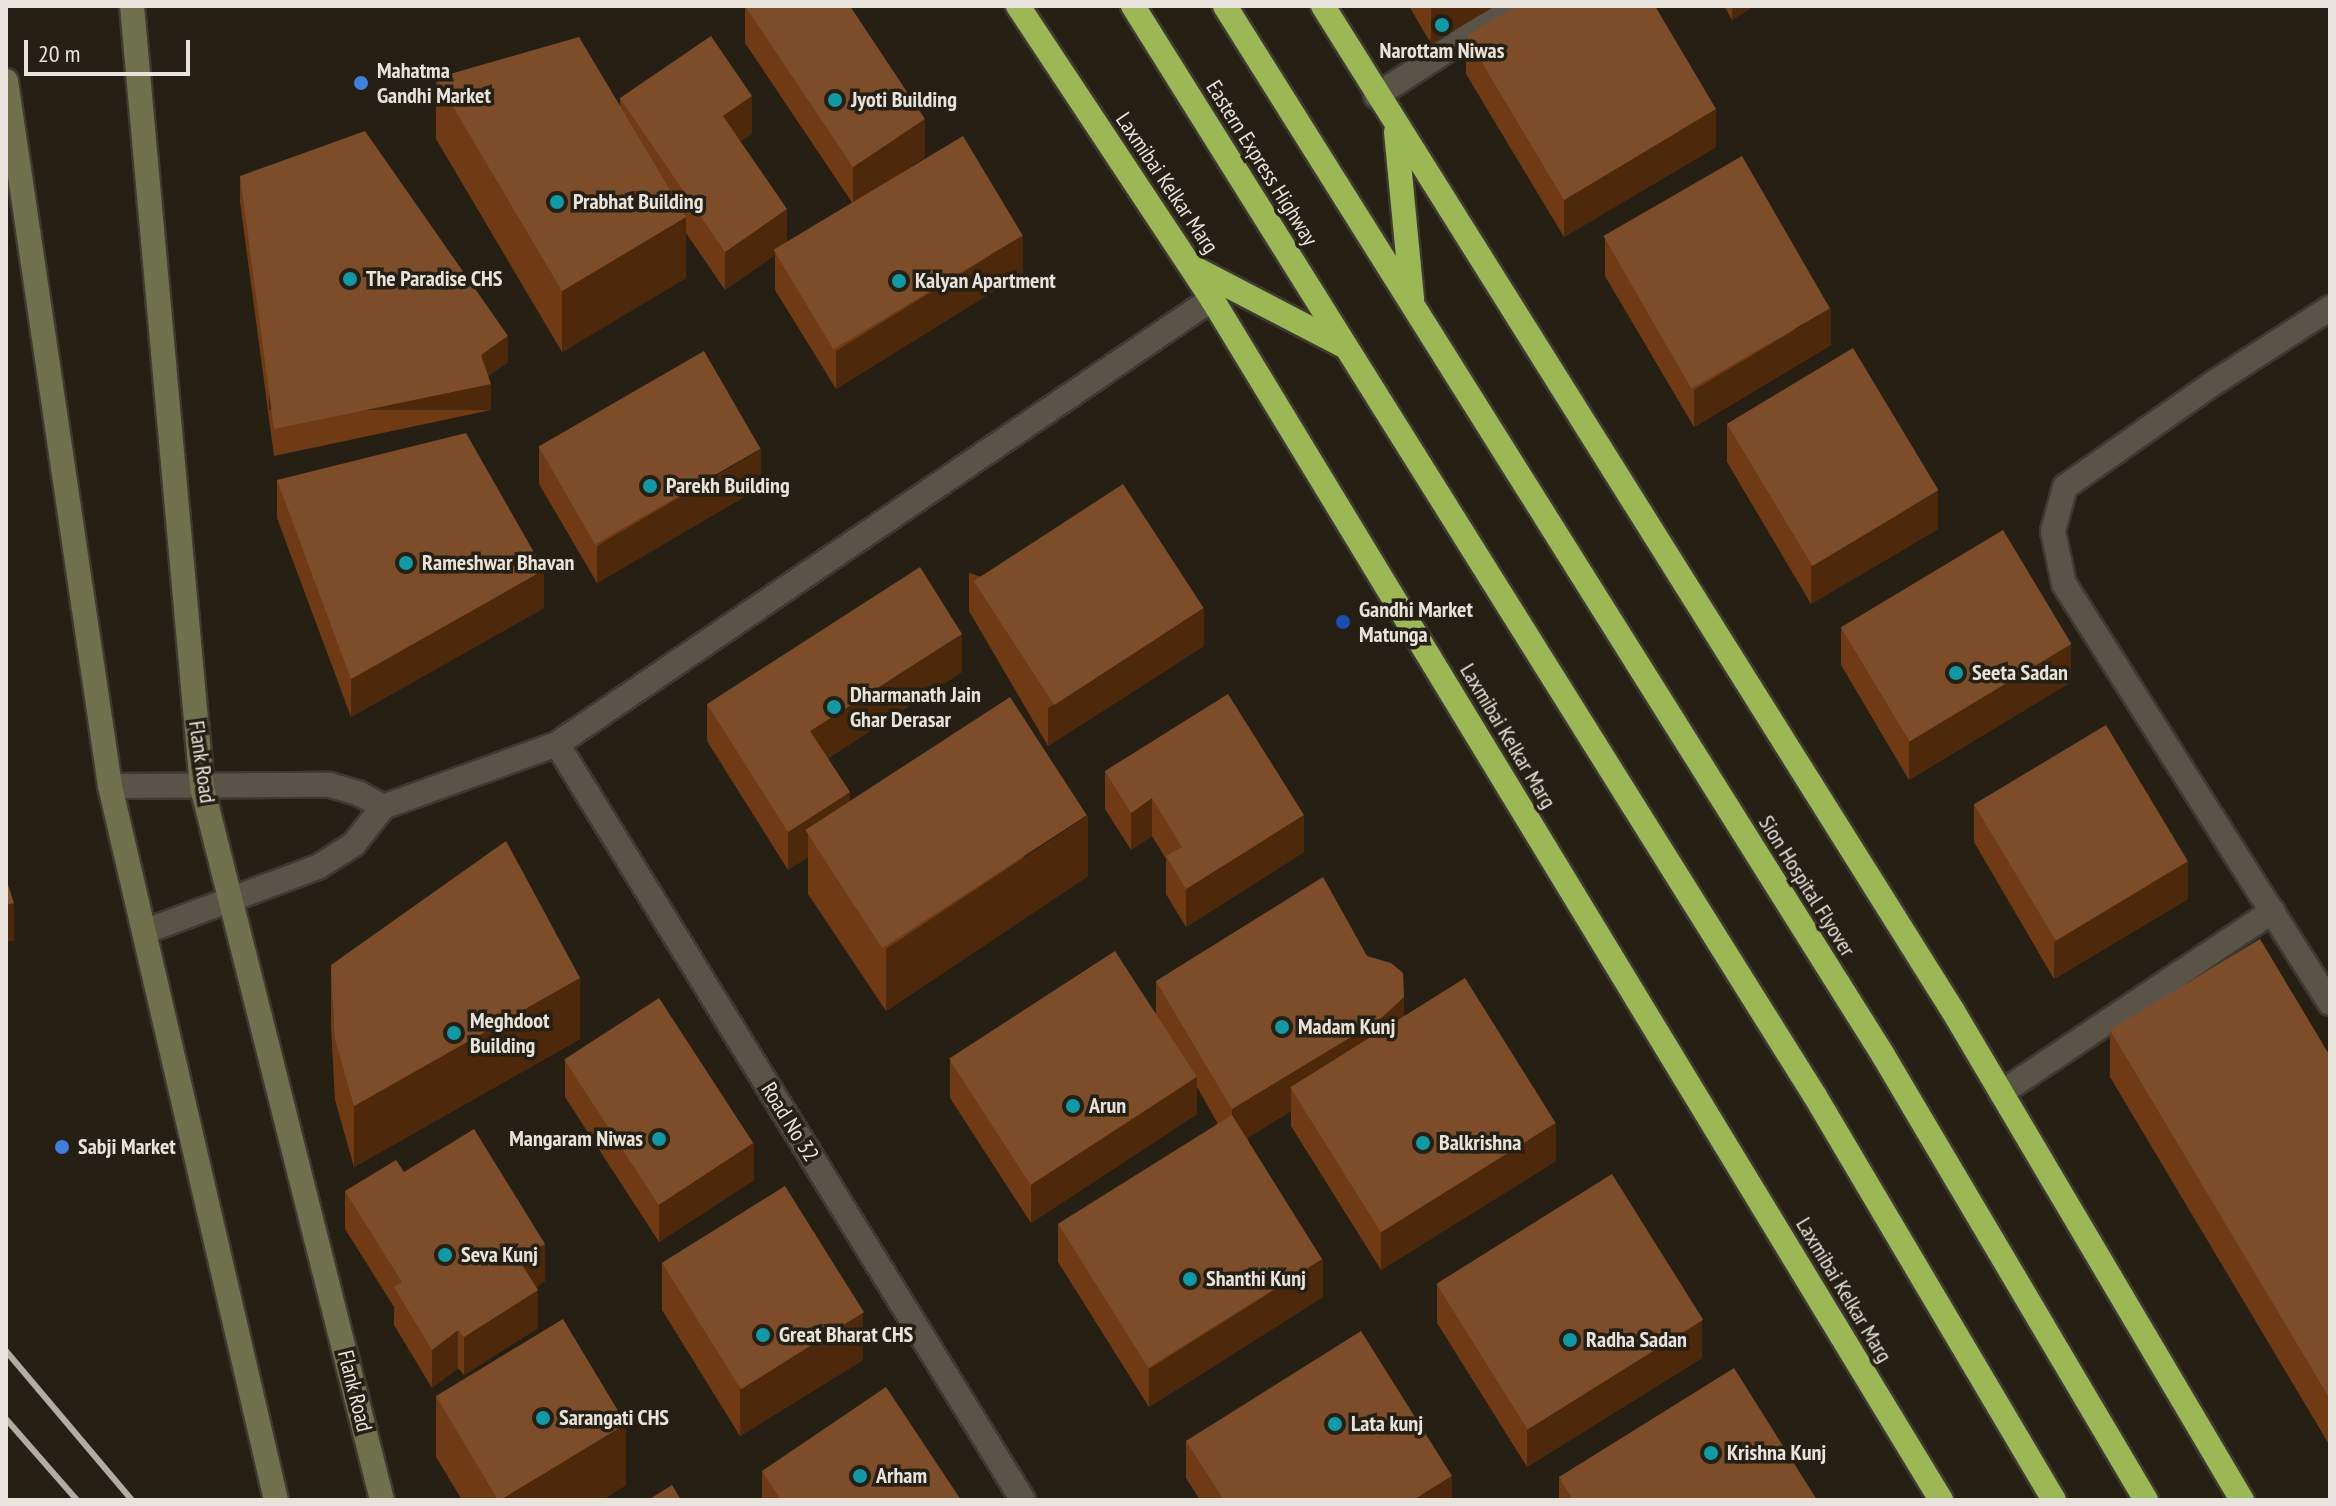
<!DOCTYPE html>
<html>
<head>
<meta charset="utf-8">
<style>
  body { margin:0 }
  #map { position:relative; width:2336px; height:1506px; overflow:hidden; background:#251f14; font-family:"PT Sans Narrow",sans-serif }
  div>[style] { position:absolute }
  .roads { filter:drop-shadow(2px 0 #3e3932) drop-shadow(-2px 0 #3e3932) drop-shadow(0 2px #3e3932) drop-shadow(0 -2px #3e3932) }
  .street>* { height:24px; margin:-12px; padding:0 12px; transform-origin:12px; border-radius:12px; background:#5a5347 }
  .secondary>* { height:24px; margin:-12px; padding:0 12px; transform-origin:12px; border-radius:12px; background:#6e714b }
  .highway>* { height:24px; margin:-12px; padding:0 12px; transform-origin:12px; border-radius:12px; background:#9bb855 }
  .rail>* { height:6px; margin:-3px; padding:0 3px; transform-origin:3px; border-radius:3px; background:#b1aca4 }
  .wall>* { inset:0; background:#703b14 }
  .shaded-wall>* { inset:0; background:#4d280b; transform-origin:0 0 }
  .building>* { inset:0; background:#7d4d2a; transform-origin:0 0 }
  .dots>* { width:22px; height:22px; translate:-50% -50%; box-sizing:border-box; border:4px solid #251f14; border-radius:50% }
  span { translate:-50% -50%; white-space:nowrap; text-align:center; line-height:1.15; -webkit-text-stroke:7px #251f14; paint-order:stroke }
  .poi-label { font-size:22px; color:#e8e4dd; font-weight:700 }
  .left { translate:0 -50%; text-align:left }
  .right { translate:-100% -50%; text-align:right }
  .street-label { font-size:22px; color:#e8e4dd }
  .frame { position:absolute; inset:0; border:8px solid #e8e4dd; pointer-events:none }
  .scale { position:absolute; left:24px; top:40px; width:166px; height:36px; box-sizing:border-box; border:4px solid #e8e4dd; border-top:0; padding-left:10px; font-size:24px; line-height:28px; white-space:nowrap; color:#e8e4dd; -webkit-text-stroke:6px #251f14; paint-order:stroke }
</style>
</head>
<body>
<div id="map">
  <div class="roads">
    <div class="street">
      <div style="left:1376px;top:96px;width:166px;rotate:-32.9deg"></div>
      <div style="left:2330px;top:308px;width:140px;rotate:147.2deg"></div>
      <div style="left:2212px;top:384px;width:179px;rotate:145deg"></div>
      <div style="left:2065px;top:487px;width:46px;rotate:105.3deg"></div>
      <div style="left:2053px;top:531px;width:54px;rotate:78.3deg"></div>
      <div style="left:2064px;top:584px;width:496px;rotate:57.6deg"></div>
      <div style="left:557px;top:744px;width:888px;rotate:58.35deg"></div>
      <div style="left:110px;top:786px;width:220px;rotate:-0.3deg"></div>
      <div style="left:330px;top:785px;width:29px;rotate:16deg"></div>
      <div style="left:358px;top:793px;width:29px;rotate:29deg"></div>
      <div style="left:144px;top:932px;width:186px;rotate:-20.5deg"></div>
      <div style="left:318px;top:867px;width:43px;rotate:-32.6deg"></div>
      <div style="left:354px;top:844px;width:47px;rotate:-51.9deg"></div>
      <div style="left:383px;top:807px;width:185px;rotate:-19.9deg"></div>
      <div style="left:557px;top:744px;width:792px;rotate:-34.19deg"></div>
      <div style="left:2001px;top:1093px;width:327px;rotate:-33.8deg"></div>
    </div>
    <div class="secondary">
      <div style="left:132px;top:6px;width:784px;rotate:84.88deg"></div>
      <div style="left:202px;top:787px;width:735px;rotate:75.83deg"></div>
      <div style="left:6px;top:81px;width:713px;rotate:81.61deg"></div>
      <div style="left:110px;top:786px;width:733px;rotate:76.91deg"></div>
    </div>
    <div class="highway">
      <div style="left:1018px;top:6px;width:351px;rotate:56.5deg"></div>
      <div style="left:1212px;top:299px;width:1405px;rotate:58.74deg"></div>
      <div style="left:1133px;top:6px;width:1286px;rotate:57.97deg"></div>
      <div style="left:1815px;top:1096px;width:469px;rotate:59.4deg"></div>
      <div style="left:1225px;top:6px;width:1238px;rotate:57.9deg"></div>
      <div style="left:1883px;top:1055px;width:517px;rotate:59.42deg"></div>
      <div style="left:1323px;top:6px;width:1186px;rotate:57.92deg"></div>
      <div style="left:1953px;top:1011px;width:568px;rotate:59.42deg"></div>
      <div style="left:1396px;top:132px;width:168px;rotate:84.5deg"></div>
      <div style="left:1196px;top:269px;width:167px;rotate:27.5deg"></div>
    </div>
  </div>
  <div class="rail">
    <div style="left:6px;top:1351px;width:195px;rotate:49.8deg"></div>
    <div style="left:6px;top:1419px;width:108px;rotate:48.8deg"></div>
  </div>
  <div class="wall">
    <div style="clip-path:polygon(745px 6px,925px 157px,875px 190px,1023px 273px,836px 389px,775px 290px,775px 255px,725px 290px,686px 233px,686px 278px,562px 352px,436px 139px,436px 78px,620px 106px,620px 98px,752px 134px,740px 141px,787px 244px,853px 204px,745px 43px)"></div>
    <div style="clip-path:polygon(1409px 6px,1495px 6px,1431px 44px)"></div>
    <div style="clip-path:polygon(1724px 6px,1754px 6px,1732px 20px)"></div>
    <div style="clip-path:polygon(1466px 36px,1716px 147px,1564px 237px,1466px 74px)"></div>
    <div style="clip-path:polygon(240px 176px,508px 362px,488px 376px,491px 410px,274px 456px,240px 202px)"></div>
    <div style="clip-path:polygon(1605px 239px,1831px 345px,1694px 427px,1605px 276px)"></div>
    <div style="clip-path:polygon(1727px 424px,1938px 529px,1811px 604px,1727px 462px)"></div>
    <div style="clip-path:polygon(539px 447px,761px 487px,597px 583px,539px 484px)"></div>
    <div style="clip-path:polygon(277px 480px,544px 608px,351px 717px,277px 518px)"></div>
    <div style="clip-path:polygon(969px 573px,1204px 646px,1048px 746px,969px 611px)"></div>
    <div style="clip-path:polygon(1841px 628px,2071px 682px,1909px 780px,1841px 665px)"></div>
    <div style="clip-path:polygon(962px 672px,828px 758px,850px 805px,1088px 876px,886px 1011px,808px 894px,808px 857px,788px 870px,707px 741px,707px 704px)"></div>
    <div style="clip-path:polygon(1105px 771px,1304px 852px,1186px 927px,1166px 894px,1166px 859px,1152px 836px,1131px 850px,1105px 809px)"></div>
    <div style="clip-path:polygon(1974px 804px,2188px 899px,2054px 979px,1974px 842px)"></div>
    <div style="clip-path:polygon(1367px 956px,1404px 1016px,1556px 1161px,1381px 1270px,1291px 1126px,1291px 1111px,1247px 1138px,1323px 1297px,1149px 1407px,1058px 1262px,1058px 1224px,1218px 1124px,1197px 1087px,1197px 1114px,1031px 1223px,950px 1098px,950px 1060px,1156px 1013px,1156px 981px)"></div>
    <div style="clip-path:polygon(331px 965px,580px 1039px,354px 1167px,335px 1100px,331px 1026px)"></div>
    <div style="clip-path:polygon(2110px 1030px,2330px 1056px,2330px 1446px,2110px 1077px)"></div>
    <div style="clip-path:polygon(565px 1060px,754px 1180px,659px 1242px,565px 1097px)"></div>
    <div style="clip-path:polygon(404px 1172px,545px 1281px,536px 1287px,538px 1328px,464px 1375px,458px 1368px,432px 1388px,394px 1325px,394px 1307px,345px 1229px,345px 1191px)"></div>
    <div style="clip-path:polygon(662px 1263px,863px 1360px,740px 1436px,662px 1310px)"></div>
    <div style="clip-path:polygon(1437px 1285px,1702px 1358px,1527px 1467px,1437px 1323px)"></div>
    <div style="clip-path:polygon(436px 1396px,626px 1485px,602px 1500px,462px 1500px,436px 1457px)"></div>
    <div style="clip-path:polygon(1186px 1441px,1452px 1500px,1200px 1500px,1186px 1478px)"></div>
    <div style="clip-path:polygon(762px 1471px,961px 1500px,764px 1500px,762px 1497px)"></div>
    <div style="clip-path:polygon(1559px 1477px,1817px 1500px,1559px 1500px)"></div>
  </div>
  <div class="shaded-wall">
    <div style="clip-path:polygon(1431px 6px,1495px 6px,1431px 44px)"></div>
    <div style="clip-path:polygon(1732px 6px,1754px 6px,1732px 20px)"></div>
    <div style="clip-path:polygon(752px 96px,752px 134px,723px 153px,723px 116px)"></div>
    <div style="clip-path:polygon(1716px 109px,1716px 147px,1564px 237px,1564px 200px)"></div>
    <div style="clip-path:polygon(925px 119px,925px 157px,853px 205px,853px 167px)"></div>
    <div style="clip-path:polygon(787px 209px,787px 246px,775px 252px,775px 255px,725px 290px,725px 252px)"></div>
    <div style="clip-path:polygon(686px 217px,686px 278px,562px 352px,562px 291px)"></div>
    <div style="clip-path:polygon(1023px 235px,1023px 273px,836px 389px,836px 351px)"></div>
    <div style="clip-path:polygon(1831px 308px,1831px 345px,1694px 427px,1694px 390px)"></div>
    <div style="clip-path:polygon(508px 336px,508px 362px,481px 382px,481px 355px)"></div>
    <div style="left:491px;top:384px;width:26px;height:222px;rotate:90deg"></div>
    <div style="clip-path:polygon(761px 449px,761px 487px,597px 583px,597px 546px)"></div>
    <div style="clip-path:polygon(1938px 491px,1938px 529px,1811px 604px,1811px 566px)"></div>
    <div style="clip-path:polygon(544px 570px,544px 608px,351px 717px,351px 679px)"></div>
    <div style="clip-path:polygon(1204px 608px,1204px 646px,1048px 746px,1048px 708px)"></div>
    <div style="clip-path:polygon(962px 634px,962px 672px,810px 769px,810px 731px)"></div>
    <div style="clip-path:polygon(2071px 644px,2071px 682px,1909px 780px,1909px 742px)"></div>
    <div style="clip-path:polygon(850px 792px,850px 830px,808px 833px,808px 857px,788px 870px,788px 832px)"></div>
    <div style="clip-path:polygon(1152px 798px,1152px 836px,1131px 850px,1131px 813px)"></div>
    <div style="clip-path:polygon(1088px 815px,1088px 876px,886px 1011px,886px 949px)"></div>
    <div style="clip-path:polygon(1304px 815px,1304px 852px,1186px 927px,1186px 889px)"></div>
    <div style="clip-path:polygon(2188px 861px,2188px 899px,2054px 979px,2054px 942px)"></div>
    <div style="left:14px;top:903px;width:38px;height:8px;rotate:90deg"></div>
    <div style="clip-path:polygon(580px 978px,580px 1039px,354px 1167px,354px 1106px)"></div>
    <div style="clip-path:polygon(1404px 997px,1404px 1035px,1291px 1088px,1291px 1111px,1232px 1147px,1232px 1109px)"></div>
    <div style="clip-path:polygon(1197px 1077px,1197px 1114px,1031px 1223px,1031px 1185px)"></div>
    <div style="clip-path:polygon(1556px 1123px,1556px 1161px,1381px 1270px,1381px 1232px)"></div>
    <div style="clip-path:polygon(754px 1142px,754px 1180px,659px 1242px,659px 1205px)"></div>
    <div style="clip-path:polygon(545px 1244px,545px 1281px,519px 1298px,519px 1260px)"></div>
    <div style="clip-path:polygon(1323px 1259px,1323px 1297px,1149px 1407px,1149px 1369px)"></div>
    <div style="clip-path:polygon(538px 1290px,538px 1328px,464px 1375px,464px 1337px)"></div>
    <div style="clip-path:polygon(863px 1313px,863px 1360px,740px 1436px,740px 1389px)"></div>
    <div style="clip-path:polygon(1702px 1320px,1702px 1358px,1527px 1467px,1527px 1429px)"></div>
    <div style="clip-path:polygon(458px 1330px,458px 1368px,432px 1388px,432px 1350px)"></div>
    <div style="clip-path:polygon(626px 1424px,626px 1485px,602px 1500px,500px 1500px)"></div>
    <div style="clip-path:polygon(1452px 1476px,1452px 1500px,1413px 1500px)"></div>
  </div>
  <div class="building">
    <div style="clip-path:polygon(745px 6px,850px 6px,925px 119px,853px 167px)"></div>
    <div style="clip-path:polygon(1516px 6px,1655px 6px,1716px 109px,1564px 200px,1466px 36px)"></div>
    <div style="clip-path:polygon(711px 36px,752px 96px,723px 116px,787px 209px,725px 252px,620px 98px)"></div>
    <div style="clip-path:polygon(579px 37px,686px 217px,562px 291px,436px 78px)"></div>
    <div style="clip-path:polygon(365px 131px,508px 336px,481px 355px,491px 384px,274px 429px,240px 176px)"></div>
    <div style="left:963px;top:136px;width:116px;height:221px;rotate:59deg"></div>
    <div style="left:1742px;top:156px;width:176px;height:160px;rotate:60deg"></div>
    <div style="left:1853px;top:348px;width:166px;height:147px;rotate:59deg"></div>
    <div style="left:704px;top:351px;width:113px;height:191px;rotate:60deg"></div>
    <div style="clip-path:polygon(466px 433px,544px 570px,351px 679px,277px 480px)"></div>
    <div style="left:1123px;top:484px;width:148px;height:178px;rotate:57deg"></div>
    <div style="left:2003px;top:530px;width:133px;height:189px;rotate:59deg"></div>
    <div style="clip-path:polygon(920px 567px,962px 634px,810px 731px,850px 792px,788px 832px,707px 704px)"></div>
    <div style="clip-path:polygon(1228px 694px,1304px 815px,1186px 889px,1166px 856px,1182px 847px,1152px 798px,1131px 813px,1105px 771px)"></div>
    <div style="left:1010px;top:697px;width:141px;height:244px;rotate:57deg"></div>
    <div style="left:2106px;top:725px;width:159px;height:154px;rotate:59deg"></div>
    <div style="clip-path:polygon(506px 841px,580px 978px,354px 1106px,335px 1039px,331px 965px)"></div>
    <div style="clip-path:polygon(1323px 877px,1367px 956px,1391px 963px,1403px 973px,1404px 997px,1379px 1020px,1232px 1109px,1156px 981px)"></div>
    <div style="clip-path:polygon(6px 879px,14px 903px,6px 905px)"></div>
    <div style="clip-path:polygon(2260px 939px,2330px 1056px,2330px 1399px,2110px 1030px)"></div>
    <div style="left:1115px;top:951px;width:150px;height:198px;rotate:57deg"></div>
    <div style="left:1465px;top:978px;width:171px;height:206px;rotate:58deg"></div>
    <div style="left:659px;top:998px;width:173px;height:113px;rotate:57deg"></div>
    <div style="left:1232px;top:1115px;width:170px;height:205px;rotate:58deg"></div>
    <div style="clip-path:polygon(474px 1129px,545px 1244px,519px 1260px,538px 1290px,464px 1337px,458px 1330px,432px 1350px,394px 1287px,402px 1282px,345px 1191px,396px 1160px,404px 1172px)"></div>
    <div style="left:1612px;top:1174px;width:172px;height:207px;rotate:58deg"></div>
    <div style="left:785px;top:1186px;width:149px;height:145px;rotate:58deg"></div>
    <div style="clip-path:polygon(563px 1319px,626px 1424px,500px 1500px,498px 1500px,436px 1396px)"></div>
    <div style="clip-path:polygon(1361px 1331px,1452px 1476px,1413px 1500px,1224px 1500px,1186px 1441px)"></div>
    <div style="clip-path:polygon(1734px 1368px,1817px 1500px,1573px 1500px,1559px 1477px)"></div>
    <div style="clip-path:polygon(886px 1387px,961px 1500px,781px 1500px,762px 1471px)"></div>
    <div style="clip-path:polygon(672px 1485px,681px 1500px,648px 1500px)"></div>
  </div>
  <div class="dots">
    <div style="left:1442px;top:25px;background:#0f9aa8"></div>
    <div style="left:361px;top:83px;background:#3f7fe0"></div>
    <div style="left:835px;top:100px;background:#0f9aa8"></div>
    <div style="left:557px;top:202px;background:#0f9aa8"></div>
    <div style="left:350px;top:279px;background:#0f9aa8"></div>
    <div style="left:899px;top:281px;background:#0f9aa8"></div>
    <div style="left:650px;top:486px;background:#0f9aa8"></div>
    <div style="left:406px;top:563px;background:#0f9aa8"></div>
    <div style="left:1343px;top:622px;background:#1a4fb4"></div>
    <div style="left:1956px;top:673px;background:#0f9aa8"></div>
    <div style="left:834px;top:707px;background:#0f9aa8"></div>
    <div style="left:1282px;top:1027px;background:#0f9aa8"></div>
    <div style="left:454px;top:1033px;background:#0f9aa8"></div>
    <div style="left:1073px;top:1106px;background:#0f9aa8"></div>
    <div style="left:659px;top:1139px;background:#0f9aa8"></div>
    <div style="left:1423px;top:1143px;background:#0f9aa8"></div>
    <div style="left:62px;top:1147px;background:#3f7fe0"></div>
    <div style="left:445px;top:1255px;background:#0f9aa8"></div>
    <div style="left:1190px;top:1279px;background:#0f9aa8"></div>
    <div style="left:763px;top:1335px;background:#0f9aa8"></div>
    <div style="left:1570px;top:1340px;background:#0f9aa8"></div>
    <div style="left:543px;top:1418px;background:#0f9aa8"></div>
    <div style="left:1335px;top:1424px;background:#0f9aa8"></div>
    <div style="left:1711px;top:1453px;background:#0f9aa8"></div>
    <div style="left:860px;top:1476px;background:#0f9aa8"></div>
  </div>
  <div class="poi-label">
    <span style="left:1442px;top:51px">Narottam Niwas</span>
    <span class="left" style="left:377px;top:83px">Mahatma<br>Gandhi Market</span>
    <span class="left" style="left:851px;top:100px">Jyoti Building</span>
    <span class="left" style="left:573px;top:202px">Prabhat Building</span>
    <span class="left" style="left:366px;top:279px">The Paradise CHS</span>
    <span class="left" style="left:915px;top:281px">Kalyan Apartment</span>
    <span class="left" style="left:666px;top:486px">Parekh Building</span>
    <span class="left" style="left:422px;top:563px">Rameshwar Bhavan</span>
    <span class="left" style="left:1359px;top:622px">Gandhi Market<br>Matunga</span>
    <span class="left" style="left:1972px;top:673px">Seeta Sadan</span>
    <span class="left" style="left:850px;top:707px">Dharmanath Jain<br>Ghar Derasar</span>
    <span class="left" style="left:470px;top:1033px">Meghdoot<br>Building</span>
    <span class="left" style="left:1298px;top:1027px">Madam Kunj</span>
    <span class="left" style="left:1089px;top:1106px">Arun</span>
    <span class="right" style="left:643px;top:1139px">Mangaram Niwas</span>
    <span class="left" style="left:1439px;top:1143px">Balkrishna</span>
    <span class="left" style="left:78px;top:1147px">Sabji Market</span>
    <span class="left" style="left:461px;top:1255px">Seva Kunj</span>
    <span class="left" style="left:1206px;top:1279px">Shanthi Kunj</span>
    <span class="left" style="left:779px;top:1335px">Great Bharat CHS</span>
    <span class="left" style="left:1586px;top:1340px">Radha Sadan</span>
    <span class="left" style="left:559px;top:1418px">Sarangati CHS</span>
    <span class="left" style="left:1351px;top:1424px">Lata kunj</span>
    <span class="left" style="left:1727px;top:1453px">Krishna Kunj</span>
    <span class="left" style="left:876px;top:1476px">Arham</span>
  </div>
  <div class="street-label">
    <span style="left:1262px;top:163px;rotate:58deg">Eastern Express Highway</span>
    <span style="left:1167px;top:183px;rotate:56deg">Laxmibai Kelkar Marg</span>
    <span style="left:1508px;top:736px;rotate:59deg">Laxmibai Kelkar Marg</span>
    <span style="left:202px;top:762px;rotate:82deg">Flank Road</span>
    <span style="left:1807px;top:886px;rotate:58deg">Sion Hospital Flyover</span>
    <span style="left:790px;top:1122px;rotate:58deg">Road No 32</span>
    <span style="left:1844px;top:1290px;rotate:59deg">Laxmibai Kelkar Marg</span>
    <span style="left:355px;top:1391px;rotate:76deg">Flank Road</span>
  </div>
  <div class="frame"></div>
  <div class="scale">20 m</div>
</div>
</body>
</html>
